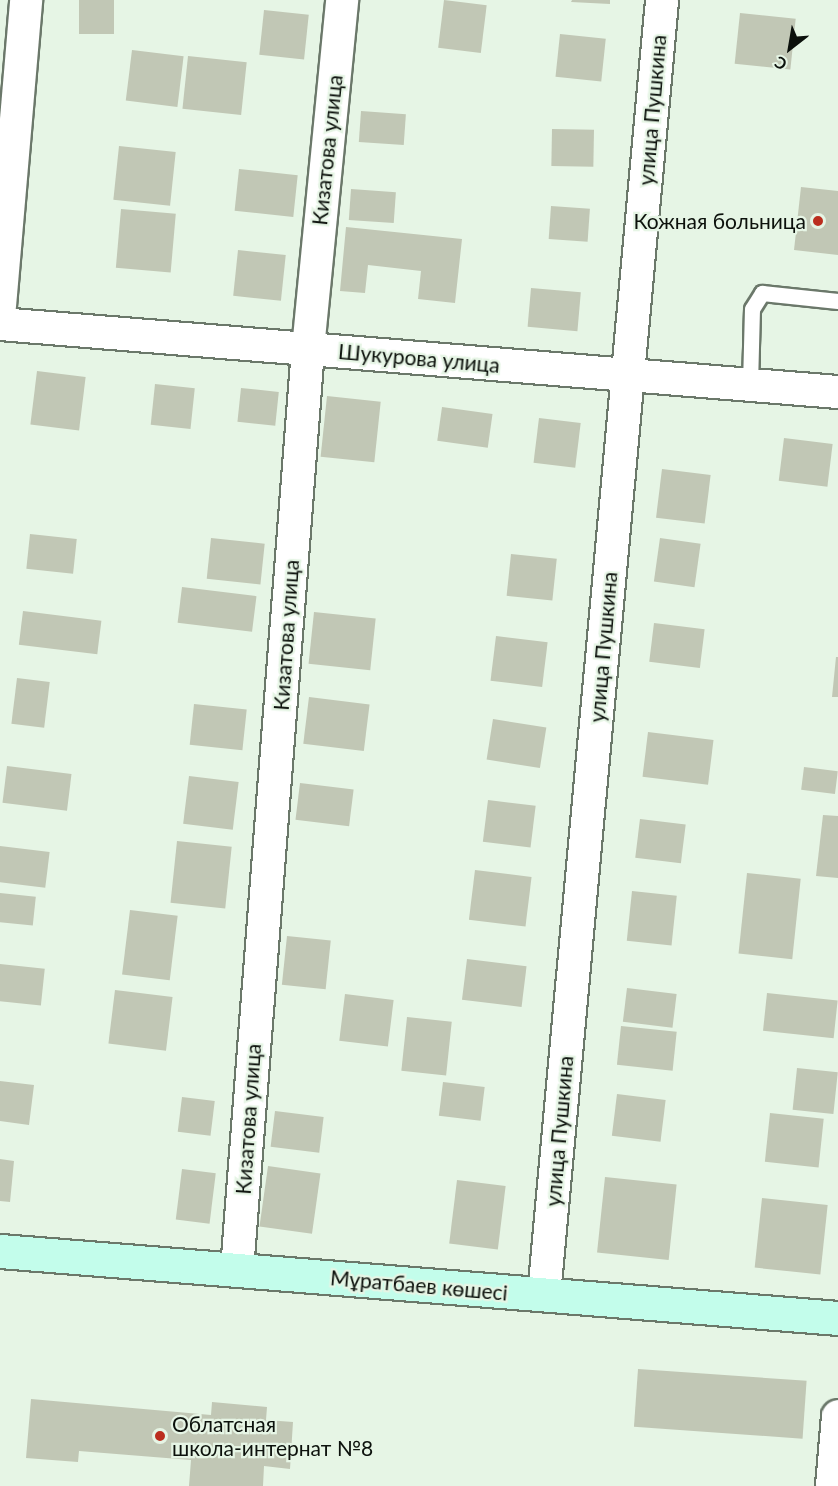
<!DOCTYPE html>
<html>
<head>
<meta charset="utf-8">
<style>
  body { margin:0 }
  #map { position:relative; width:838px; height:1486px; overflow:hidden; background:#e6f5e5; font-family:Lato,sans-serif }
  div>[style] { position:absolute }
  .building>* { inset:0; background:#c1c7b5; transform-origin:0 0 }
  .roads { filter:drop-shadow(2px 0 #6b786a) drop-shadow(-2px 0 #6b786a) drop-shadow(0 2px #6b786a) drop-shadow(0 -2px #6b786a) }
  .lane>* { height:15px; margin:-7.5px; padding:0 7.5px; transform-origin:7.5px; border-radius:7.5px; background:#fff }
  .street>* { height:32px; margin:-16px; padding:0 16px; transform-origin:16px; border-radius:16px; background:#fff }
  .secondary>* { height:33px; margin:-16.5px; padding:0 16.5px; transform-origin:16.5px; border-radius:16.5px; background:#c3fdeb }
  .dots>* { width:16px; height:16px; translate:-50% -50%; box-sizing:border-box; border:3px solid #e6f5e5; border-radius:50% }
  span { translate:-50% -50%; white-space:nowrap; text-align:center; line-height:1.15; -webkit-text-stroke:4.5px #e6f5e5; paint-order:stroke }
  .street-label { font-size:21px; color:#0c110c }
  .poi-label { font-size:21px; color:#0c110c }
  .right { translate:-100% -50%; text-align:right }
  .left { translate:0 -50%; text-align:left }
  .north { position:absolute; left:760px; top:18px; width:60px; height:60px; -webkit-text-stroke:4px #e6f5e5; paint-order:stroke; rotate:211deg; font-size:16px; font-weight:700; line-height:24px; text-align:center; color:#0c110c }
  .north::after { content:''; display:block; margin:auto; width:21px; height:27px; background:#0c110c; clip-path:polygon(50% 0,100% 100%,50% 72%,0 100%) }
</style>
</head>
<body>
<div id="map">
  <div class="building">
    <div style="left:79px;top:0;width:35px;height:34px"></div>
    <div style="left:444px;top:0;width:43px;height:48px;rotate:7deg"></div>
    <div style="clip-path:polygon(572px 0,610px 0,610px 4px,571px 2px)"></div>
    <div style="left:264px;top:10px;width:45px;height:45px;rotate:6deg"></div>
    <div style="left:740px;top:13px;width:56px;height:51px;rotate:6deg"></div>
    <div style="left:560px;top:34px;width:46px;height:43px;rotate:6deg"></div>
    <div style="left:132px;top:50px;width:52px;height:51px;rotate:7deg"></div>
    <div style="left:188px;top:56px;width:59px;height:53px;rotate:6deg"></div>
    <div style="left:361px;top:111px;width:45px;height:31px;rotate:4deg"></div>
    <div style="left:552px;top:129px;width:42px;height:37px;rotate:1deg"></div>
    <div style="left:119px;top:146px;width:57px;height:54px;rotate:6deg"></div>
    <div style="left:239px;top:169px;width:59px;height:42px;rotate:6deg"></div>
    <div style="clip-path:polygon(801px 187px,838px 191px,838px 255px,794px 250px)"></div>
    <div style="left:351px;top:189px;width:45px;height:31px;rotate:4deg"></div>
    <div style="left:551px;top:206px;width:39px;height:33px;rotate:4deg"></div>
    <div style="left:121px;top:209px;width:55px;height:59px;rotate:5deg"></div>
    <div style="clip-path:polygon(346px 227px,462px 239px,455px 303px,418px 299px,421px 271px,368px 265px,365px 293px,340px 291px)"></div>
    <div style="left:238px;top:250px;width:48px;height:46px;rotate:6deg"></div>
    <div style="left:531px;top:288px;width:50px;height:39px;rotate:5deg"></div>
    <div style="left:37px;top:371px;width:49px;height:54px;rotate:7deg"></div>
    <div style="left:155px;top:384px;width:40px;height:41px;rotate:6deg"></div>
    <div style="left:241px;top:388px;width:38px;height:34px;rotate:6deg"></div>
    <div style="left:327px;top:396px;width:54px;height:61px;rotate:6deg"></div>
    <div style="left:442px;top:407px;width:51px;height:34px;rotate:8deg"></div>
    <div style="left:539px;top:418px;width:42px;height:45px;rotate:7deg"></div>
    <div style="left:784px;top:438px;width:49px;height:43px;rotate:7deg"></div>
    <div style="left:662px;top:469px;width:49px;height:49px;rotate:7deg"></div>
    <div style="left:30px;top:534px;width:47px;height:35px;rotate:6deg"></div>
    <div style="left:211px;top:538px;width:54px;height:41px;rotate:6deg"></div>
    <div style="left:660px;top:538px;width:41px;height:44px;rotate:8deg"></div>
    <div style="left:511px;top:554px;width:46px;height:42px;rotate:6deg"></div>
    <div style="left:182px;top:587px;width:75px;height:36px;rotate:7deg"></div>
    <div style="left:23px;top:611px;width:79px;height:34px;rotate:7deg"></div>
    <div style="left:314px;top:612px;width:62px;height:52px;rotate:6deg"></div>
    <div style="left:654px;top:623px;width:51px;height:39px;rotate:7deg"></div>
    <div style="left:496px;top:636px;width:52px;height:45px;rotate:7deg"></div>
    <div style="clip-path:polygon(836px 657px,838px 657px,838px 697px,832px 697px)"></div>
    <div style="left:17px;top:678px;width:33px;height:46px;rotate:7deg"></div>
    <div style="left:309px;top:697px;width:61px;height:47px;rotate:7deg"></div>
    <div style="left:194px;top:704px;width:53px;height:41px;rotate:6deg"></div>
    <div style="left:493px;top:719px;width:54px;height:41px;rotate:9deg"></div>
    <div style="left:648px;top:732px;width:66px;height:45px;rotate:7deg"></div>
    <div style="left:7px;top:766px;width:65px;height:37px;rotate:7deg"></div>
    <div style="left:804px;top:767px;width:34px;height:23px;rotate:7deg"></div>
    <div style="left:189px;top:776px;width:50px;height:48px;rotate:7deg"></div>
    <div style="left:300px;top:783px;width:54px;height:37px;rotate:7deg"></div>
    <div style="left:488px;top:800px;width:48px;height:42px;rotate:7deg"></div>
    <div style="clip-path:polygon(823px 815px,838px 816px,838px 878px,816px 876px)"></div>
    <div style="left:640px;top:819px;width:46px;height:39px;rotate:7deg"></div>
    <div style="left:177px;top:841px;width:55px;height:62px;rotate:6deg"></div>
    <div style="left:0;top:846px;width:50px;height:36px;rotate:7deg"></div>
    <div style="left:475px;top:870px;width:57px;height:50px;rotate:7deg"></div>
    <div style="left:747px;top:873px;width:54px;height:81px;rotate:6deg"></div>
    <div style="left:632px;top:891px;width:45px;height:50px;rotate:6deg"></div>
    <div style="left:0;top:893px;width:36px;height:29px;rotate:6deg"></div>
    <div style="left:130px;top:910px;width:48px;height:65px;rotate:7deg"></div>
    <div style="left:287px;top:936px;width:44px;height:49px;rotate:6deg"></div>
    <div style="left:467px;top:959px;width:60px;height:41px;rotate:7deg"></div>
    <div style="left:0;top:964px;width:45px;height:37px;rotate:6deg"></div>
    <div style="left:627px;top:988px;width:50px;height:34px;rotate:7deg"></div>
    <div style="left:115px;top:990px;width:58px;height:54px;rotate:7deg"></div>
    <div style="left:767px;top:993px;width:71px;height:38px;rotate:6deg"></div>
    <div style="left:345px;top:994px;width:49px;height:47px;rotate:7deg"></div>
    <div style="left:407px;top:1017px;width:45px;height:54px;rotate:6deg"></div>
    <div style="left:621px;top:1026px;width:56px;height:39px;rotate:6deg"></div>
    <div style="left:797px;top:1068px;width:41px;height:42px;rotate:6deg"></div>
    <div style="clip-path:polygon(0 1081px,34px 1085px,29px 1125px,0 1121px)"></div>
    <div style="left:443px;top:1082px;width:42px;height:34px;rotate:7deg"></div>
    <div style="left:617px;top:1094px;width:49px;height:42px;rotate:7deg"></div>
    <div style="left:182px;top:1097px;width:33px;height:35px;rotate:7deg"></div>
    <div style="left:275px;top:1111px;width:49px;height:36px;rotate:7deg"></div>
    <div style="left:770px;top:1113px;width:54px;height:49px;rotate:6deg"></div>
    <div style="clip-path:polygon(0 1159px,14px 1161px,10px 1202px,0 1201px)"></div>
    <div style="left:268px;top:1166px;width:53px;height:61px;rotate:8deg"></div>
    <div style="left:182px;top:1169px;width:34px;height:51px;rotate:7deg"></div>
    <div style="left:605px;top:1177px;width:72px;height:76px;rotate:6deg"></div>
    <div style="left:457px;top:1180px;width:49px;height:64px;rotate:7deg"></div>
    <div style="left:762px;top:1198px;width:66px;height:70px;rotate:6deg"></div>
    <div style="left:638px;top:1369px;width:169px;height:58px;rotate:4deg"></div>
    <div style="clip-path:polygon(31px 1399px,211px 1415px,212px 1402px,267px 1407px,266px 1420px,293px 1422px,290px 1469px,264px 1466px,263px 1486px,189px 1486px,191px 1460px,79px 1451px,78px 1462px,26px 1458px)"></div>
  </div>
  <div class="roads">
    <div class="lane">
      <div style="left:750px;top:385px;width:76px;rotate:-88.5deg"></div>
      <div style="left:752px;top:309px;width:19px;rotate:-58deg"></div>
      <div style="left:762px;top:293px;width:76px;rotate:6deg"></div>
    </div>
    <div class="street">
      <div style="left:0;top:306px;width:307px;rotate:-85.1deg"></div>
      <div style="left:0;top:324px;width:841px;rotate:4.64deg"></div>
      <div style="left:237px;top:1270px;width:924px;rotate:-85.59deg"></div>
      <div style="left:308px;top:349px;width:351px;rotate:-84.4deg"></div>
      <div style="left:544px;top:1295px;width:1300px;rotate:-84.79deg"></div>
      <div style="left:832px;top:1486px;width:70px;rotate:-85.1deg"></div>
    </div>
    <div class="secondary">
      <div style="left:0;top:1251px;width:841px;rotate:4.57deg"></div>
    </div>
  </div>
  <div class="dots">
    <div style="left:818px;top:221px;background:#bb2e1f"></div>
    <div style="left:160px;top:1436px;background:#bb2e1f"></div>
  </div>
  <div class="street-label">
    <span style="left:652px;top:110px;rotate:-85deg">улица Пушкина</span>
    <span style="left:327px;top:150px;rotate:-84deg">Кизатова улица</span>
    <span style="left:419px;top:358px;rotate:5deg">Шукурова улица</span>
    <span style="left:286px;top:635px;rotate:-86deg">Кизатова улица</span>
    <span style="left:603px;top:647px;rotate:-85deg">улица Пушкина</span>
    <span style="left:248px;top:1119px;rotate:-86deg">Кизатова улица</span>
    <span style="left:559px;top:1131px;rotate:-85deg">улица Пушкина</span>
    <span style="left:419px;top:1285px;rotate:5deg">Мұратбаев көшесі</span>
  </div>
  <div class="poi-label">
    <span class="right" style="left:806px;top:221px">Кожная больница</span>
    <span class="left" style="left:172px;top:1436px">Облатсная<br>школа-интернат №8</span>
  </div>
  <div class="north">С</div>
</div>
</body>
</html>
